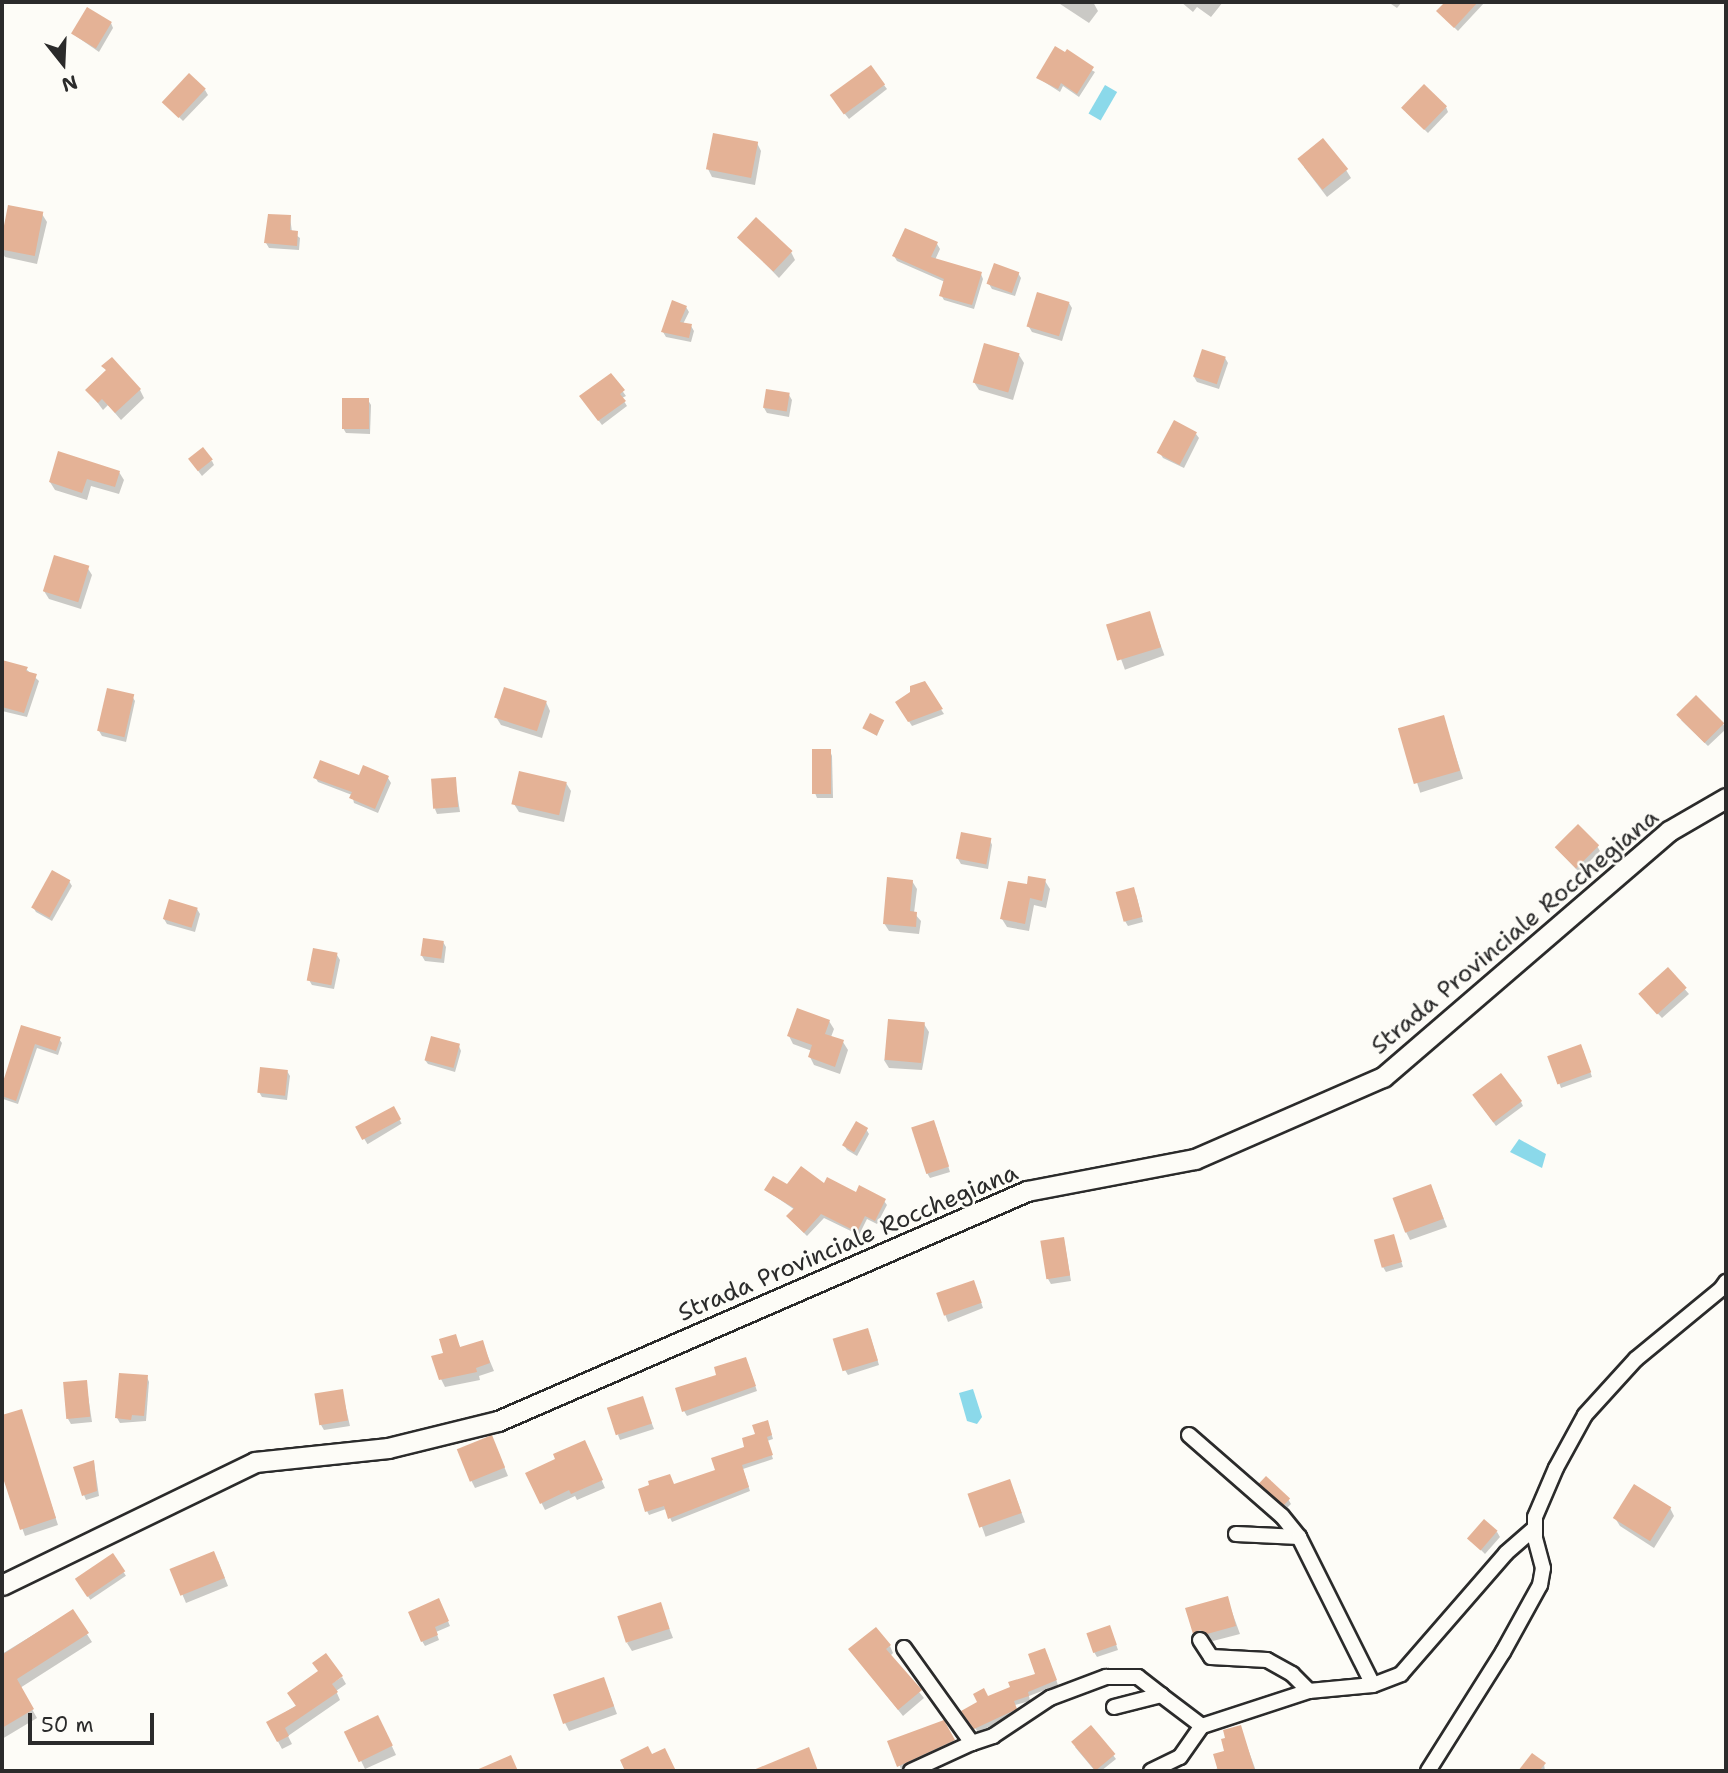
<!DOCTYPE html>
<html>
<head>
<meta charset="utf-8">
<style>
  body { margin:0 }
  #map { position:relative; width:1728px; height:1773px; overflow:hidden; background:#fdfcf7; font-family:"Shantell Sans",sans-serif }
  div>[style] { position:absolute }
  .water>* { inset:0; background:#8bd9ea; transform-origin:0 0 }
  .shadow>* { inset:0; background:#0003; transform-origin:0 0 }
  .building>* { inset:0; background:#e4b296; transform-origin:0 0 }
  .roads { filter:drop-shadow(2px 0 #2b2b2b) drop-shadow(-2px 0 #2b2b2b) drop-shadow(0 2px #2b2b2b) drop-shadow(0 -2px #2b2b2b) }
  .minor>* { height:14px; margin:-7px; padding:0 7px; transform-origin:7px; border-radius:7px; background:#fdfcf7 }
  .secondary>* { height:19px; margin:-9.5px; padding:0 9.5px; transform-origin:9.5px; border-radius:9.5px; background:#fdfcf7 }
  span { translate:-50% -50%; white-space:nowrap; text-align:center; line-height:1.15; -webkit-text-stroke:5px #fdfcf7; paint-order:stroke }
  .street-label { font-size:24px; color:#2b2b2b }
  .frame { position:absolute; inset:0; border:4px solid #2b2b2b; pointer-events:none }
  .north { position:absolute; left:28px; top:28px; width:70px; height:70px; -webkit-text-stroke:5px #fdfcf7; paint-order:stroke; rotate:162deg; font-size:19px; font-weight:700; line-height:28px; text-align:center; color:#2b2b2b }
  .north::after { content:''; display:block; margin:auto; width:24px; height:32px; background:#2b2b2b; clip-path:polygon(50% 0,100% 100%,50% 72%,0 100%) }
  .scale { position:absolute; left:28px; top:1713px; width:126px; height:32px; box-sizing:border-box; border:4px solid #2b2b2b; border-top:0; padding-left:9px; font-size:21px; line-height:24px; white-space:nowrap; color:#2b2b2b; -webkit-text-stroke:5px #fdfcf7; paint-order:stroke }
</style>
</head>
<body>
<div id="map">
  <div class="water">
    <div style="left:1105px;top:85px;width:14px;height:33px;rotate:30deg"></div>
    <div style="clip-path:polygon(1519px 1139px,1546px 1154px,1542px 1168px,1510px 1152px)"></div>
    <div style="clip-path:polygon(973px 1389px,982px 1417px,977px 1424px,967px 1421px,959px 1393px)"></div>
  </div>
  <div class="shadow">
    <div style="clip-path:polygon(1057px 2px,1093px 2px,1098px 11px,1089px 23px)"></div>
    <div style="clip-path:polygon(1181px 2px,1223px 2px,1211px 17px,1197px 7px,1193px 12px)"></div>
    <div style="clip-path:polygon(1388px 2px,1402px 2px,1397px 8px)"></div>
    <div style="clip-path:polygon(1447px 2px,1485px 2px,1458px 31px,1438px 12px)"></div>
    <div style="clip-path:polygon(111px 23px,113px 28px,99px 52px,73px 34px)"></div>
    <div style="clip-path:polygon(1065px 55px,1095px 72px,1079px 97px,1063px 86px,1060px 92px,1038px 78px)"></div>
    <div style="clip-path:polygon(884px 85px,887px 89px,849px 119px,836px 103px)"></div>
    <div style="clip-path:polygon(205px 90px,208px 95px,183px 121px,164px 102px)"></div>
    <div style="clip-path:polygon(1446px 107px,1448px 112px,1428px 133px,1406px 112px)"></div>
    <div style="clip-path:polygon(757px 143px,761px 151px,755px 185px,712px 177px,708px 169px)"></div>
    <div style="clip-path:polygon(1304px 167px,1346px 170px,1351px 178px,1327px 197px)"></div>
    <div style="clip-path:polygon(10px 207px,42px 214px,47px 222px,37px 264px,5px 257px,2px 252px)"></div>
    <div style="clip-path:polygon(290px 217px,292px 232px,300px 238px,299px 250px,269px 248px,266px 243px)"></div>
    <div style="clip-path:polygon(739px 237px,791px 252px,795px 260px,779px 278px)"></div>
    <div style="clip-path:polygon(937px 244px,940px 249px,935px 260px,981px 274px,983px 279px,974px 309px,944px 300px,941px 295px,945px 282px,897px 261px,894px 256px)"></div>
    <div style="clip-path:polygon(1018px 273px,1021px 278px,1015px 296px,992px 289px,989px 284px)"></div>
    <div style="clip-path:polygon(1069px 303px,1072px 308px,1062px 341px,1032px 332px,1029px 327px)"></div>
    <div style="clip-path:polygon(686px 307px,689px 312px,683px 324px,691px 326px,694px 331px,691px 342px,666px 337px,663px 332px)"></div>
    <div style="clip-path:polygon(1019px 355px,1024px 363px,1013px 400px,979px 390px,974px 382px)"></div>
    <div style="clip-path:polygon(1225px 358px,1228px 363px,1219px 389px,1197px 382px,1194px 377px)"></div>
    <div style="clip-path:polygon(104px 366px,140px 390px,144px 398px,121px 420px,108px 405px,103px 410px,88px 390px,107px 372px)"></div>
    <div style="clip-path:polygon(611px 375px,626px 396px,622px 398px,627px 406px,602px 425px,584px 401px)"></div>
    <div style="clip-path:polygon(789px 395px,792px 400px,789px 417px,767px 413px,764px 408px)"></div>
    <div style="clip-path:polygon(368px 400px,371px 405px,370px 434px,346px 433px,343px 428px)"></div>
    <div style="clip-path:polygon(1196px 434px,1199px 438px,1184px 468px,1163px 458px,1160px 453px)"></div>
    <div style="clip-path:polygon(212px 461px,214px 465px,202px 476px,193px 464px)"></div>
    <div style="clip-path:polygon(119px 472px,124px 480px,119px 494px,91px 486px,87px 500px,55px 490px,50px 482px)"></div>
    <div style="clip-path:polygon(87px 567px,92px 575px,81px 609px,49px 599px,44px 591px)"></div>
    <div style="left:1149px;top:613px;width:45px;height:42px;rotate:70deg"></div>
    <div style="clip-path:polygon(2px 662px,26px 669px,39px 681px,27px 717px,2px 711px)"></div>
    <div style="clip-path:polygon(924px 683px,944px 714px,912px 726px,897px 703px)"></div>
    <div style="clip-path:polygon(132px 696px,135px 701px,126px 742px,102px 736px,99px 731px)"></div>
    <div style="clip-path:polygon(546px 702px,550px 711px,542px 738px,501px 725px,496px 717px)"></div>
    <div style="left:1443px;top:717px;width:65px;height:45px;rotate:72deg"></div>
    <div style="clip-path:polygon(1681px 720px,1723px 724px,1726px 729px,1708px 746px)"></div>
    <div style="clip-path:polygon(883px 721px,877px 736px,865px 728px)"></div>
    <div style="clip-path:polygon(830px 751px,832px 756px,833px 798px,817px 798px,815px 793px)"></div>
    <div style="clip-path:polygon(315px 777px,388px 778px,391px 783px,378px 813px,354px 803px,352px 795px,318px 782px)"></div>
    <div style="clip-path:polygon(455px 779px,460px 812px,437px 814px,435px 809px)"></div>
    <div style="clip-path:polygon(566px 783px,571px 791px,564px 822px,519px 812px,514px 804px)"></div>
    <div style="clip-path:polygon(990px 840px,992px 845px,988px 869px,961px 864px,958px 859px)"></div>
    <div style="clip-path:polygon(1597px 846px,1600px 851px,1579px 872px,1559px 851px)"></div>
    <div style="clip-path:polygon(69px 881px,72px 886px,52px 921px,36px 912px,33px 907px)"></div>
    <div style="clip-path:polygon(912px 881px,917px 889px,914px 913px,921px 921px,919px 934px,889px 931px,884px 923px)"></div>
    <div style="clip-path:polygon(1045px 881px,1050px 889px,1046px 908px,1034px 905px,1029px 931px,1007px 927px,1002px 919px,1028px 886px)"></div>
    <div style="clip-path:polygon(1136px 894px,1143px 922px,1128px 926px,1125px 921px)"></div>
    <div style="clip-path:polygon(197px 909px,200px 914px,195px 932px,167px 924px,164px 919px)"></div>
    <div style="clip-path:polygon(443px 942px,446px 947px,444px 963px,425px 961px,422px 956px)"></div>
    <div style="clip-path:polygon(337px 955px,340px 960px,334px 989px,312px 985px,309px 980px)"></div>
    <div style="clip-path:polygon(1668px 970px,1689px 994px,1662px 1018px,1644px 999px)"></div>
    <div style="clip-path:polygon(829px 1021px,834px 1029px,831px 1037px,843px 1042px,848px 1050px,840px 1074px,814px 1065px,810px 1057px,812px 1051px,793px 1044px,789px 1036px)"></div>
    <div style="clip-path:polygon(924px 1024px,929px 1032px,922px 1070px,889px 1068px,884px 1060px)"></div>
    <div style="clip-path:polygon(22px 1027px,59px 1039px,62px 1043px,58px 1055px,37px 1048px,18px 1104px,3px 1099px,2px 1089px)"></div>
    <div style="clip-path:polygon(459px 1046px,461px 1051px,455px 1072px,428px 1064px,425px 1060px)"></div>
    <div style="clip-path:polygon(1583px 1050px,1592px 1077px,1561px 1088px,1549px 1056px)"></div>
    <div style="clip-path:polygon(287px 1071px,290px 1076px,287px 1100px,262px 1097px,259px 1092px)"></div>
    <div style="clip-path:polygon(1477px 1100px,1521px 1102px,1523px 1106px,1496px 1126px)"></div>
    <div style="left:393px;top:1109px;width:17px;height:40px;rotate:59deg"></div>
    <div style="clip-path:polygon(936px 1127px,950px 1172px,930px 1178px,927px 1173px)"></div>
    <div style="clip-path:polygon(866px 1129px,869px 1134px,857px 1156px,847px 1150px,844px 1145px)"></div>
    <div style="clip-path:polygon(824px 1185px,884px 1201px,887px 1205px,877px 1224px,867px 1219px,859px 1235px,824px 1218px,807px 1236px,788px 1217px,795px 1210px,766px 1190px)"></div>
    <div style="clip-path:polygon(1431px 1186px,1447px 1227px,1410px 1240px,1406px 1232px)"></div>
    <div style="clip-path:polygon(1393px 1236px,1403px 1267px,1386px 1272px,1383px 1267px)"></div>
    <div style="clip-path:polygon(1064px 1239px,1071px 1281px,1051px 1284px,1048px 1279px)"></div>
    <div style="clip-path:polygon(976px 1287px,983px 1308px,948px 1322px,938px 1295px)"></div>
    <div style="clip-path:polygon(870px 1335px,879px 1365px,848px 1375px,845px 1370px)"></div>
    <div style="clip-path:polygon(455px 1336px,461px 1349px,482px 1342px,494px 1371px,479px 1376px,480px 1380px,445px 1387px,441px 1379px)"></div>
    <div style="clip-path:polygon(748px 1364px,757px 1391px,687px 1416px,684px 1411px,718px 1376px)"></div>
    <div style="clip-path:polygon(147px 1377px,149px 1382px,146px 1421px,120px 1423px,117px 1418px)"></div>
    <div style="clip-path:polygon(86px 1382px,92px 1422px,71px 1424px,68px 1419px)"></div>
    <div style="clip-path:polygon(342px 1391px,350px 1426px,324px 1430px,321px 1425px)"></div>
    <div style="clip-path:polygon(642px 1398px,654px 1429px,620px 1440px,618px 1435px)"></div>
    <div style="clip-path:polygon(21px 1411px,58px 1525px,25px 1536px,5px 1481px,2px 1482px,2px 1417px)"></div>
    <div style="clip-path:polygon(769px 1426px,773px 1439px,767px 1441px,773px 1459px,743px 1469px,750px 1491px,672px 1522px,666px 1509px,649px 1515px,647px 1511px,674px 1485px,717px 1471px)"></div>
    <div style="clip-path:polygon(492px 1437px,508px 1476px,475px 1488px,471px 1480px)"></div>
    <div style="clip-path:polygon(588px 1449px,605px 1488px,577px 1500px,575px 1496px,545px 1510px,527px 1474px)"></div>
    <div style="clip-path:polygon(94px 1462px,99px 1496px,86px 1500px,84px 1495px)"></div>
    <div style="left:1010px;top:1481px;width:44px;height:42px;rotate:70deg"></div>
    <div style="clip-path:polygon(1262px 1484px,1288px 1499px,1291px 1504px,1287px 1508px)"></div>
    <div style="clip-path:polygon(1670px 1508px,1674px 1516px,1654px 1548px,1620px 1526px,1615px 1518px)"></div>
    <div style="clip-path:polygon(1497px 1532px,1500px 1537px,1485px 1554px,1470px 1539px)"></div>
    <div style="left:112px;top:1555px;width:25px;height:43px;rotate:56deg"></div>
    <div style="clip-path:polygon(218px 1561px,228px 1586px,186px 1603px,172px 1570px)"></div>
    <div style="clip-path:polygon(1227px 1598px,1240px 1634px,1213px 1641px,1206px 1638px,1199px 1641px,1188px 1609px)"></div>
    <div style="clip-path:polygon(660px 1604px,673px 1638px,632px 1651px,627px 1643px)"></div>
    <div style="clip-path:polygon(441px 1605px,450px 1626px,436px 1632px,439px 1640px,425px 1646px,422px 1641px)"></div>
    <div style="clip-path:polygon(72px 1611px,92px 1642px,20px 1688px,37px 1718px,2px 1739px,2px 1654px)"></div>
    <div style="clip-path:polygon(1110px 1627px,1118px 1650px,1097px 1657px,1094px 1652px)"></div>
    <div style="clip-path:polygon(890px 1646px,893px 1653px,890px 1656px,924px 1698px,903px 1716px,855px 1656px)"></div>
    <div style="clip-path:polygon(1047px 1654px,1058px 1685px,1029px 1696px,1030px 1701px,1015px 1705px,1018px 1713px,978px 1732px,965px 1715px,988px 1698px,1037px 1675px)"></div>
    <div style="clip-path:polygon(342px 1677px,346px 1684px,336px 1691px,340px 1700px,288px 1736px,292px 1744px,282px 1749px,268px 1723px)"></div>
    <div style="clip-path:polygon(607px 1687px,617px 1714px,569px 1731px,565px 1723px)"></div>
    <div style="clip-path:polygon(943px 1723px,956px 1745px,902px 1771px,889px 1742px)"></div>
    <div style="clip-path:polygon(382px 1725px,396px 1755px,365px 1769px,347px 1732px)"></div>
    <div style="clip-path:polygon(1240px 1727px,1256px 1771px,1209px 1771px,1219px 1768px)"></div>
    <div style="clip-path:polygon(1075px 1747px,1113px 1755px,1116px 1759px,1101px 1771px,1095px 1771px)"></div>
    <div style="clip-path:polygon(1544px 1764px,1545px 1771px,1521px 1770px)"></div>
  </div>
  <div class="building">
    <div style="clip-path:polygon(1445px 2px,1478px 2px,1454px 28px,1436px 11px)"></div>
    <div style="left:87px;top:7px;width:29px;height:31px;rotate:31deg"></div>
    <div style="clip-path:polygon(1055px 46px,1065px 52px,1067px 49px,1094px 67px,1077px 94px,1061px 83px,1058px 89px,1036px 78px)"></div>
    <div style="left:871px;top:65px;width:24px;height:51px;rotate:54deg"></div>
    <div style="left:189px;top:73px;width:23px;height:40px;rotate:43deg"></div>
    <div style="left:1424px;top:84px;width:32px;height:33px;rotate:44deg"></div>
    <div style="left:713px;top:133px;width:46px;height:37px;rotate:11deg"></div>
    <div style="left:1323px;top:138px;width:40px;height:33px;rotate:51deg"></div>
    <div style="left:8px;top:205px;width:36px;height:45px;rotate:11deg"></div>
    <div style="clip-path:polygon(268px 214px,291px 215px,290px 230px,298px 231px,297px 246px,264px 243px)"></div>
    <div style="left:756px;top:217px;width:50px;height:28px;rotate:43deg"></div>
    <div style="clip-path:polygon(905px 228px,938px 242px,931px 257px,982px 272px,972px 305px,939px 296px,944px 279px,892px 256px)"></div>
    <div style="left:994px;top:263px;width:27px;height:22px;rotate:20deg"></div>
    <div style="left:1037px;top:292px;width:34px;height:36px;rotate:17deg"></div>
    <div style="clip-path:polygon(672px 300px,687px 306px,680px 322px,692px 324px,689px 338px,661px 332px)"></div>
    <div style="left:984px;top:343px;width:37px;height:41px;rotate:16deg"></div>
    <div style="left:1202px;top:349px;width:25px;height:29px;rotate:18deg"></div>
    <div style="clip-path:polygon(112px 357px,141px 389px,115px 413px,102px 399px,98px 403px,85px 390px,106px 370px,101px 366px)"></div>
    <div style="clip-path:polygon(611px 373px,625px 390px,620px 394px,626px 401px,598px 421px,579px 396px)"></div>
    <div style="left:766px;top:389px;width:24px;height:19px;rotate:9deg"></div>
    <div style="left:342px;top:398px;width:27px;height:31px"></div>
    <div style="left:1174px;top:420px;width:26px;height:37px;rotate:28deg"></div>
    <div style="left:203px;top:447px;width:16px;height:19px;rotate:52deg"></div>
    <div style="clip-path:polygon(58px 451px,120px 471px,115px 487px,87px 479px,82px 493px,49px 482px)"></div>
    <div style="left:54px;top:555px;width:37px;height:38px;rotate:17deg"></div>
    <div style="left:1150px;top:611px;width:38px;height:46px;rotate:73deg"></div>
    <div style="clip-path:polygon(2px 660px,28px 667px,26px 671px,37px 674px,24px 713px,2px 707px)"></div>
    <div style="clip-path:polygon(925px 681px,943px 709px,908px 722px,895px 702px,910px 692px,910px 686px)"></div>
    <div style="left:504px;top:687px;width:45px;height:32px;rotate:18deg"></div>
    <div style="left:107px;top:688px;width:28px;height:44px;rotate:13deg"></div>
    <div style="left:1696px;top:695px;width:40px;height:28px;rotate:45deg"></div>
    <div style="left:870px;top:713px;width:16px;height:17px;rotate:27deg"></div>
    <div style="left:1444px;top:715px;width:58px;height:48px;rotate:74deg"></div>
    <div style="left:812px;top:749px;width:19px;height:45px"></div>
    <div style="clip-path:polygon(320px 760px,359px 775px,363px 765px,389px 776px,375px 809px,349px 798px,352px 792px,313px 778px)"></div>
    <div style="left:519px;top:771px;width:49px;height:34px;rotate:13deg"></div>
    <div style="left:456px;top:777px;width:30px;height:25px;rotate:86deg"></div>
    <div style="left:1578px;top:824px;width:30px;height:33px;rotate:45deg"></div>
    <div style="left:961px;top:832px;width:31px;height:27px;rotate:11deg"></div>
    <div style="left:52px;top:870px;width:21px;height:43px;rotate:29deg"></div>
    <div style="clip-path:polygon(1028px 876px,1046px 879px,1042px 901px,1030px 898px,1025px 924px,1000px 919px,1008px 881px,1027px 884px)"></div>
    <div style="clip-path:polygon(887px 877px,913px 880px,910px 911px,917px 912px,916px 927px,883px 924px)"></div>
    <div style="left:1134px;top:887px;width:31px;height:19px;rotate:75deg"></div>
    <div style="left:169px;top:899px;width:30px;height:21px;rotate:17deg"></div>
    <div style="left:423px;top:938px;width:21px;height:18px;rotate:8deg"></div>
    <div style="left:313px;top:948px;width:25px;height:33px;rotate:11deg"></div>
    <div style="left:1668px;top:967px;width:28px;height:40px;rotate:48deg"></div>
    <div style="clip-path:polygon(797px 1008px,830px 1020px,825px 1034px,844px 1040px,835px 1067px,808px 1057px,812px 1045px,787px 1036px)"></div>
    <div style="left:888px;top:1019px;width:37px;height:41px;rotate:5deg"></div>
    <div style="clip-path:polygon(21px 1025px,61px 1037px,56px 1051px,35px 1044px,16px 1101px,2px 1096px,2px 1085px)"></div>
    <div style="left:431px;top:1036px;width:30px;height:25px;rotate:15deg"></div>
    <div style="left:1581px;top:1044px;width:30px;height:36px;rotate:70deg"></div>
    <div style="left:260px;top:1067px;width:28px;height:26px;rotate:6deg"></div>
    <div style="left:1501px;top:1073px;width:35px;height:36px;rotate:53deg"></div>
    <div style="left:394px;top:1106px;width:15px;height:44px;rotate:62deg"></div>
    <div style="left:934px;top:1120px;width:49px;height:24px;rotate:72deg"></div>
    <div style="left:856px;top:1121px;width:14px;height:28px;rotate:30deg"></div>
    <div style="clip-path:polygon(801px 1166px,824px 1183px,827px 1177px,856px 1192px,859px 1185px,886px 1199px,875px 1221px,865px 1216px,857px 1232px,821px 1214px,804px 1233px,786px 1216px,794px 1208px,764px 1190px,773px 1176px,787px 1184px)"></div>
    <div style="left:1431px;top:1184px;width:37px;height:41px;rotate:70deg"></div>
    <div style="left:1394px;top:1234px;width:29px;height:21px;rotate:74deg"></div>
    <div style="left:1064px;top:1237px;width:39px;height:24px;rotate:81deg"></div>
    <div style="left:974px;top:1280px;width:24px;height:40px;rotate:71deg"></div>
    <div style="left:868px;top:1328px;width:34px;height:37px;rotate:73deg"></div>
    <div style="clip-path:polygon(456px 1334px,460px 1347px,483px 1340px,490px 1363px,476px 1368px,477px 1372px,439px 1380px,431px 1356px,443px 1353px,439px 1339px)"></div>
    <div style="clip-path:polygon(746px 1357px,756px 1386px,682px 1412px,675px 1388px,716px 1375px,714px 1367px)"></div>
    <div style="clip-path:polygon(119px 1373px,148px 1375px,144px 1416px,132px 1415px,131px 1420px,115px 1418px)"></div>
    <div style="left:87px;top:1380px;width:37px;height:24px;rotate:85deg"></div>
    <div style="left:343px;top:1389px;width:32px;height:29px;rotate:81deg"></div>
    <div style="left:643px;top:1396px;width:29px;height:38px;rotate:72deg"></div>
    <div style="clip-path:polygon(22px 1409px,56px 1518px,20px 1530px,2px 1475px,2px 1415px)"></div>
    <div style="clip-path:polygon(768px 1420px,772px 1435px,767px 1437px,773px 1455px,742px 1465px,749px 1487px,668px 1519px,664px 1506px,645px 1512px,638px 1489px,649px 1485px,648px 1481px,670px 1474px,674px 1484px,715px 1470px,711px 1458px,744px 1447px,742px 1438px,755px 1434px,752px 1425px)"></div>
    <div style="left:492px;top:1435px;width:35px;height:38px;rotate:68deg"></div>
    <div style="clip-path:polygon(585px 1440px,603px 1480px,571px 1494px,569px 1490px,540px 1504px,525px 1473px,555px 1459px,553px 1454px)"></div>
    <div style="clip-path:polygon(94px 1460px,97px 1491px,82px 1496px,73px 1467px)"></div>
    <div style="left:1266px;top:1476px;width:33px;height:11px;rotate:43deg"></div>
    <div style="left:1010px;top:1479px;width:36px;height:45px;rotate:71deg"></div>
    <div style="left:1634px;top:1484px;width:44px;height:40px;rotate:32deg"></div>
    <div style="left:1484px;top:1519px;width:18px;height:26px;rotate:41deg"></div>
    <div style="left:214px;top:1551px;width:29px;height:48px;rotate:68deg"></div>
    <div style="left:113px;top:1553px;width:22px;height:46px;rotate:56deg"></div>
    <div style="clip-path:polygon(1228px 1596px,1236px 1626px,1207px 1634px,1200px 1630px,1193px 1634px,1185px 1608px)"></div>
    <div style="clip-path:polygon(439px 1598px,449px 1621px,435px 1627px,438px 1635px,421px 1642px,408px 1612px)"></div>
    <div style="left:661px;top:1602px;width:28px;height:46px;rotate:72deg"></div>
    <div style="clip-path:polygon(73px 1609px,89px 1633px,17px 1679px,34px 1709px,2px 1728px,2px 1655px)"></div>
    <div style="left:1110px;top:1625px;width:21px;height:25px;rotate:71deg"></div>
    <div style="clip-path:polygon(876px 1627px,891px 1645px,886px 1649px,922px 1690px,898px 1710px,848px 1649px)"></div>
    <div style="clip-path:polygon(1045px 1648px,1057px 1680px,1028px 1692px,1029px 1696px,1014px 1701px,1017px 1709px,974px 1729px,961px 1711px,977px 1702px,973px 1694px,984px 1688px,988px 1696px,1010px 1687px,1008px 1682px,1035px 1674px,1028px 1654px)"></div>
    <div style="clip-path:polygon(326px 1653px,343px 1676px,332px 1684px,338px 1692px,285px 1728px,289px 1736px,277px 1742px,266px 1722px,296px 1706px,287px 1693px,318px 1671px,312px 1663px)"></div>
    <div style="left:604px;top:1677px;width:31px;height:54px;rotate:71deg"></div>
    <div style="left:378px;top:1715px;width:34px;height:38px;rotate:64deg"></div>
    <div style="clip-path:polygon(944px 1720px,955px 1740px,897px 1767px,887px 1741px)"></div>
    <div style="left:1091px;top:1725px;width:38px;height:26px;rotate:50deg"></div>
    <div style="clip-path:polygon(1241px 1725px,1255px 1771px,1218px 1771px,1213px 1754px,1224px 1751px,1221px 1739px,1225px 1738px,1223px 1730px)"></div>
    <div style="clip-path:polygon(648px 1746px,652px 1754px,665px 1748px,676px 1771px,625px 1771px,620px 1760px)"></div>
    <div style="clip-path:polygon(809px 1747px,818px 1771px,751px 1771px)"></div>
    <div style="clip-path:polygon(1532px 1753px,1546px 1763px,1539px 1771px,1518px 1771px)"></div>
    <div style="clip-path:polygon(511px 1755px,518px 1771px,474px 1771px)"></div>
  </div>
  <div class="roads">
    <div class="minor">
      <div style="left:1189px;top:1435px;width:123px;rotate:41.1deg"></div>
      <div style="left:1282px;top:1516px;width:27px;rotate:51deg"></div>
      <div style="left:1236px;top:1534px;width:63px;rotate:2.7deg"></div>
      <div style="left:1299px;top:1537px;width:165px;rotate:63.4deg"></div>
      <div style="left:1200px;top:1640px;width:20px;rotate:57deg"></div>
      <div style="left:1211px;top:1657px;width:56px;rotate:3.1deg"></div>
      <div style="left:1267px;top:1660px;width:29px;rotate:29deg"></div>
      <div style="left:1292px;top:1674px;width:24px;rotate:45deg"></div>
      <div style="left:904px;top:1648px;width:117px;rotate:54.4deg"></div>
      <div style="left:972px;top:1743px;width:22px;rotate:-18deg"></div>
      <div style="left:993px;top:1736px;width:69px;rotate:-33.7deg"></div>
      <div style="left:1050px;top:1698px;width:60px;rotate:-20.6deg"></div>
      <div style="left:1106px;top:1677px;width:32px"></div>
      <div style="left:1138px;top:1677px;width:29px;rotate:38deg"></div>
      <div style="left:1114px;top:1707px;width:49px;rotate:-14.3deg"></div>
      <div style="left:1161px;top:1695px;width:51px;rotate:37.1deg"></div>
      <div style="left:911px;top:1771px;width:67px;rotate:-24.7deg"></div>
      <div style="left:1151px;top:1771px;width:32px;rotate:-26deg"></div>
      <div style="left:1180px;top:1757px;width:38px;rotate:-55deg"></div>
      <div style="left:1202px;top:1726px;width:113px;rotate:-18.1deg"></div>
      <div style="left:1309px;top:1691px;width:64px;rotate:-5.4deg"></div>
      <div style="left:1373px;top:1685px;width:30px;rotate:-21deg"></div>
      <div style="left:1401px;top:1674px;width:160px;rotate:-49deg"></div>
      <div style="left:1506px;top:1553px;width:38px;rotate:-41deg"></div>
      <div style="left:1428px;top:1771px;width:141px;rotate:-57.8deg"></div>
      <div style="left:1503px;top:1652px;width:77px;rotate:-61.1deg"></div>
      <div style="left:1540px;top:1585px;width:17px;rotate:-80deg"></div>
      <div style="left:1543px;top:1568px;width:31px;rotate:-105deg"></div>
      <div style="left:1535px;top:1538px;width:21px;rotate:-90deg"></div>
      <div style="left:1535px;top:1517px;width:53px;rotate:-66.8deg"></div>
      <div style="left:1556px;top:1468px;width:60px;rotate:-61.3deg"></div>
      <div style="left:1585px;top:1415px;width:76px;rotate:-47.7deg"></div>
      <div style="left:1636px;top:1359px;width:110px;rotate:-39.5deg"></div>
      <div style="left:1721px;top:1289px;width:9px;rotate:-54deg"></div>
    </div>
    <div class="secondary">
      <div style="left:2px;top:1585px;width:281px;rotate:-25.9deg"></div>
      <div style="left:255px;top:1462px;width:134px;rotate:-6deg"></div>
      <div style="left:388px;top:1448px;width:113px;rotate:-13.8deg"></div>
      <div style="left:498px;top:1421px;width:577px;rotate:-23.5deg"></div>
      <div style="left:1027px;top:1191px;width:171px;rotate:-10.8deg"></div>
      <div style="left:1195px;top:1159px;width:205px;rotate:-23.6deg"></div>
      <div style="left:1383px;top:1077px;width:377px;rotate:-40.7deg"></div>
      <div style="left:1669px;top:831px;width:66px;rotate:-30.1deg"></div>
    </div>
  </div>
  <div class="street-label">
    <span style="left:1515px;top:932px;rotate:-40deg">Strada Provinciale Rocchegiana</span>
    <span style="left:848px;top:1243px;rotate:-23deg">Strada Provinciale Rocchegiana</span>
  </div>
  <div class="frame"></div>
  <div class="north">N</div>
  <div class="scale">50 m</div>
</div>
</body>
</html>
